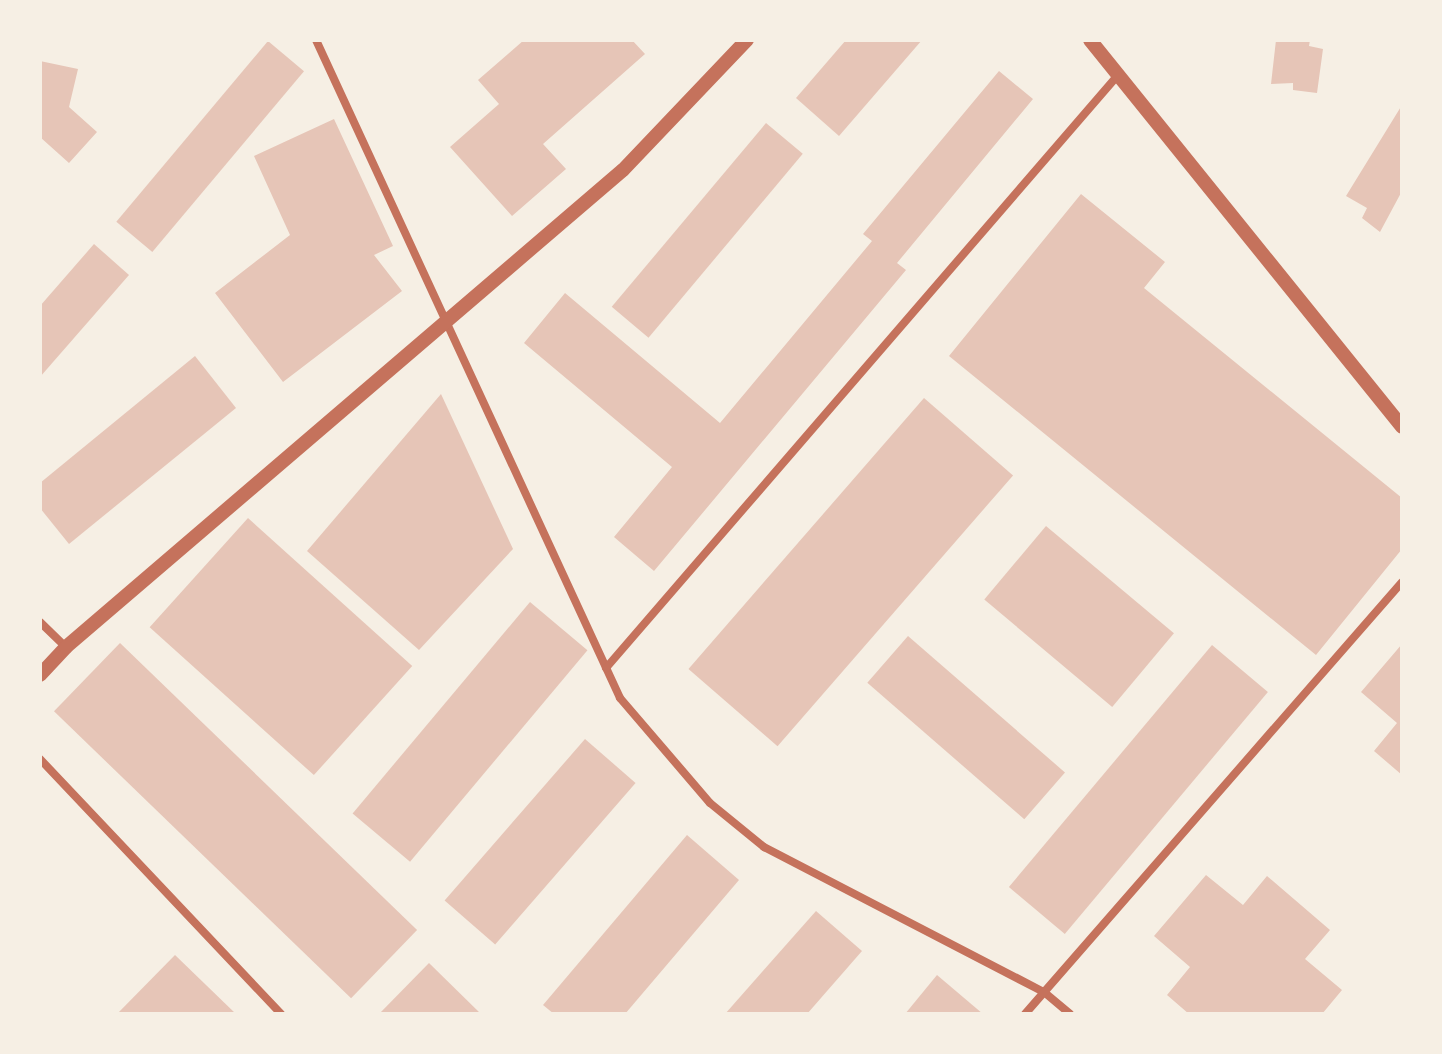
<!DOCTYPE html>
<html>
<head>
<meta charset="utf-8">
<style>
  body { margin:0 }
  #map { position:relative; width:1442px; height:1054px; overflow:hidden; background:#f6efe4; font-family:Karla,sans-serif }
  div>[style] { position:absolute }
  .building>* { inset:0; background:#e6c5b7; transform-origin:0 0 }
  .minor>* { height:8px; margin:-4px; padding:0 4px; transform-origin:4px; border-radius:4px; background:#c5725c }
  .tertiary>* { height:14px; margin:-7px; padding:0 7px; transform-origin:7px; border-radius:7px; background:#c5725c }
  span { translate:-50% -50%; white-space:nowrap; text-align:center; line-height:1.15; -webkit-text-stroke:6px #f6efe4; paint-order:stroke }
  .frame { position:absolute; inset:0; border:42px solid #f6efe4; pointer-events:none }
</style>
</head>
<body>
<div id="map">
  <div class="building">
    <div style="clip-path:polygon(524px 40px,632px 40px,645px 54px,543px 144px,566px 169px,512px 216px,450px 147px,499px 104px,478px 80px)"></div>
    <div style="clip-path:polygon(846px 40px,922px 40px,839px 136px,796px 98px)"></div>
    <div style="clip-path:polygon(1276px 40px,1310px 40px,1309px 46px,1323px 49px,1317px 93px,1293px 90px,1293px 83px,1271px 84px)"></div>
    <div style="left:268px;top:41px;width:47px;height:236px;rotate:40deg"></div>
    <div style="clip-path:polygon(40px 61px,78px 69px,69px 107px,97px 132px,69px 163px,40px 137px)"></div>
    <div style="clip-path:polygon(999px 71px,1033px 99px,897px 263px,906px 270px,654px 571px,614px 537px,672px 467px,524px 343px,565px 293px,720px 423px,872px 241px,863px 234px)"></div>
    <div style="clip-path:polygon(1402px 105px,1402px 191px,1380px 232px,1362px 218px,1367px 208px,1346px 196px)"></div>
    <div style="clip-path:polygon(334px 119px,393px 246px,374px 255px,402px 291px,283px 382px,215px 293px,290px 235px,254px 156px)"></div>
    <div style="left:766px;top:123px;width:48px;height:240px;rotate:40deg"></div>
    <div style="clip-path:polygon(1081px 194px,1165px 262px,1144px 288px,1402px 498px,1402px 549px,1316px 655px,949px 356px)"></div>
    <div style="clip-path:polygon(94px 244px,129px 275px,40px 377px,40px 306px)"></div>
    <div style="clip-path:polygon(195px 356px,236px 408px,69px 544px,40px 508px,40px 483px)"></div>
    <div style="clip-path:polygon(441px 394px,513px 549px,419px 650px,307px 551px)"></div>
    <div style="left:924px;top:398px;width:118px;height:359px;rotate:41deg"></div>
    <div style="left:248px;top:518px;width:221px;height:147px;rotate:42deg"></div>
    <div style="left:1046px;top:526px;width:167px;height:96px;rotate:40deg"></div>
    <div style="left:530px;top:602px;width:75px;height:276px;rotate:40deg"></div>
    <div style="left:908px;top:636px;width:208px;height:62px;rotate:41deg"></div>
    <div style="left:120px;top:643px;width:413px;height:95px;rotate:44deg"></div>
    <div style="clip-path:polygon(1402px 644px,1402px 775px,1374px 751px,1397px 723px,1361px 692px)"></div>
    <div style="left:1212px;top:645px;width:73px;height:316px;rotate:40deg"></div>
    <div style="left:585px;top:739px;width:67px;height:214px;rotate:41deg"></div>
    <div style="clip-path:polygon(687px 835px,739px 880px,625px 1014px,554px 1014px,543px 1005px)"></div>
    <div style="clip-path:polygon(1206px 875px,1243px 905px,1267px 876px,1330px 930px,1305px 959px,1342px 990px,1322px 1014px,1189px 1014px,1167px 995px,1190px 967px,1154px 936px)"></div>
    <div style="clip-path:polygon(816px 911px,862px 951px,807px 1014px,725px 1014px)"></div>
    <div style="clip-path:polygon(175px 955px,236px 1014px,117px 1014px)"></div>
    <div style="clip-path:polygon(429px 963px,481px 1014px,379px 1014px)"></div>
    <div style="clip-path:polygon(937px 975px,983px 1014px,905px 1014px)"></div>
  </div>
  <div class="minor">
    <div style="left:316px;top:40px;width:725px;rotate:65.2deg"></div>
    <div style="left:620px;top:698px;width:138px;rotate:49.4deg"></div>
    <div style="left:710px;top:803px;width:70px;rotate:39.2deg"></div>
    <div style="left:764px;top:847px;width:315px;rotate:27.4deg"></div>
    <div style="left:1044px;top:992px;width:34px;rotate:40deg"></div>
    <div style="left:40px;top:622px;width:36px;rotate:44deg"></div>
    <div style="left:606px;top:668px;width:783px;rotate:-49.19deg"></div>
    <div style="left:40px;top:759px;width:351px;rotate:46.6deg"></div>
    <div style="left:1025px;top:1014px;width:573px;rotate:-48.89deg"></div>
  </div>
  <div class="tertiary">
    <div style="left:1090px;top:40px;width:497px;rotate:51.1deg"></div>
    <div style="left:40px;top:675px;width:38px;rotate:-47deg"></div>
    <div style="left:66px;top:647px;width:733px;rotate:-40.58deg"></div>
    <div style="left:623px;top:170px;width:180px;rotate:-46.4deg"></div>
  </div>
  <div class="frame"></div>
</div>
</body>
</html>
